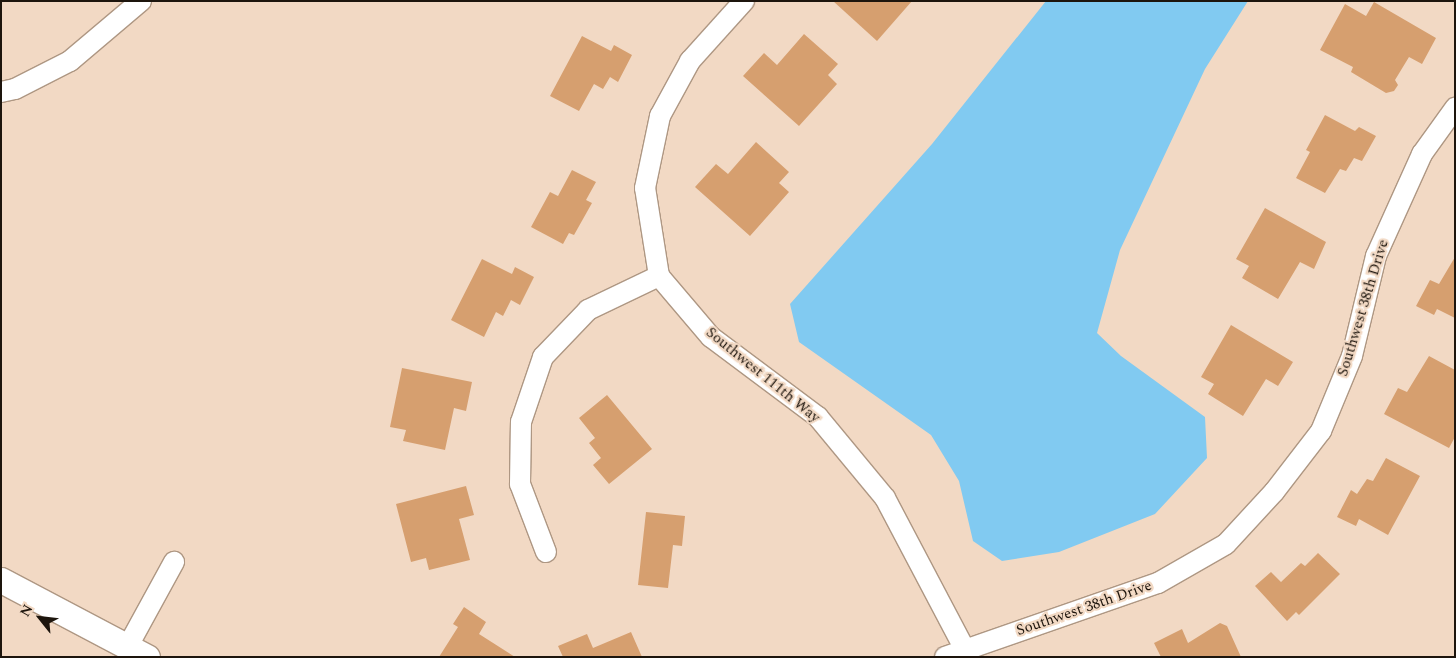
<!DOCTYPE html>
<html>
<head>
<meta charset="utf-8">
<style>
  body { margin:0 }
  #map { position:relative; width:1456px; height:658px; overflow:hidden; background:#f2d9c4; font-family:Spectral,serif }
  div>[style] { position:absolute }
  .water>* { inset:0; background:#81caf1 }
  .building>* { inset:0; background:#d69f6f }
  .roads { filter:drop-shadow(1px 0 #ae9783) drop-shadow(-1px 0 #ae9783) drop-shadow(0 1px #ae9783) drop-shadow(0 -1px #ae9783) }
  .minor>* { height:20px; margin:-10px; padding:0 10px; transform-origin:10px; border-radius:10px; background:#fff }
  .tertiary>* { height:25px; margin:-12.5px; padding:0 12.5px; transform-origin:12.5px; border-radius:12.5px; background:#fff }
  span { translate:-50% -50%; white-space:nowrap; text-align:center; line-height:1.15; -webkit-text-stroke:4.5px #f2d9c4; paint-order:stroke }
  .street-label { font-size:15px; color:#1d150d }
  .frame { position:absolute; inset:0; border:2px solid #1d150d; pointer-events:none }
  .north { position:absolute; left:15px; top:593px; width:50px; height:50px; -webkit-text-stroke:4px #f2d9c4; paint-order:stroke; rotate:299deg; font-size:14px; font-weight:700; line-height:20px; text-align:center; color:#1d150d }
  .north::after { content:''; display:block; margin:auto; width:18px; height:22px; background:#1d150d; clip-path:polygon(50% 0,100% 100%,50% 72%,0 100%) }
</style>
</head>
<body>
<div id="map">
  <div class="water">
    <div style="clip-path:polygon(1046px 1px,1248px 1px,1205px 69px,1120px 250px,1097px 333px,1121px 356px,1205px 417px,1207px 458px,1155px 514px,1059px 552px,1002px 561px,973px 541px,959px 481px,931px 435px,799px 342px,790px 304px,932px 144px)"></div>
  </div>
  <div class="building">
    <div style="clip-path:polygon(833px 1px,912px 1px,877px 41px)"></div>
    <div style="clip-path:polygon(1374px 2px,1436px 38px,1422px 64px,1409px 57px,1395px 80px,1398px 85px,1394px 91px,1386px 93px,1351px 72px,1353px 67px,1320px 50px,1345px 4px,1366px 16px)"></div>
    <div style="clip-path:polygon(804px 34px,838px 64px,828px 75px,837px 84px,799px 126px,743px 76px,764px 53px,777px 65px)"></div>
    <div style="clip-path:polygon(582px 36px,611px 51px,614px 45px,632px 55px,618px 82px,610px 77px,603px 89px,594px 84px,579px 111px,550px 96px)"></div>
    <div style="clip-path:polygon(1325px 115px,1355px 131px,1359px 127px,1376px 136px,1362px 161px,1354px 158px,1346px 171px,1340px 169px,1325px 193px,1296px 178px,1310px 152px,1306px 150px)"></div>
    <div style="clip-path:polygon(756px 142px,789px 172px,779px 183px,789px 192px,750px 236px,695px 187px,716px 164px,728px 174px)"></div>
    <div style="clip-path:polygon(572px 170px,596px 182px,586px 200px,592px 203px,574px 235px,569px 233px,563px 244px,531px 227px,550px 192px,558px 196px)"></div>
    <div style="clip-path:polygon(1265px 208px,1326px 242px,1314px 269px,1300px 262px,1278px 299px,1242px 278px,1249px 266px,1236px 259px)"></div>
    <div style="clip-path:polygon(1455px 257px,1455px 318px,1437px 309px,1434px 315px,1416px 306px,1430px 280px,1439px 284px)"></div>
    <div style="clip-path:polygon(482px 259px,512px 274px,515px 267px,534px 277px,520px 305px,511px 300px,503px 316px,496px 312px,484px 337px,451px 320px)"></div>
    <div style="clip-path:polygon(1231px 325px,1293px 362px,1278px 386px,1266px 379px,1243px 416px,1208px 394px,1214px 384px,1201px 377px)"></div>
    <div style="clip-path:polygon(1429px 356px,1455px 370px,1455px 437px,1449px 448px,1384px 414px,1398px 388px,1407px 392px)"></div>
    <div style="clip-path:polygon(402px 368px,472px 382px,466px 411px,454px 408px,445px 450px,403px 441px,406px 430px,390px 427px)"></div>
    <div style="clip-path:polygon(607px 395px,652px 449px,609px 484px,593px 465px,601px 458px,589px 443px,595px 438px,579px 418px)"></div>
    <div style="clip-path:polygon(1386px 458px,1420px 476px,1388px 535px,1359px 519px,1356px 526px,1337px 517px,1351px 490px,1357px 494px,1367px 479px,1373px 481px)"></div>
    <div style="clip-path:polygon(466px 486px,474px 515px,459px 519px,470px 560px,429px 570px,426px 558px,411px 562px,396px 504px)"></div>
    <div style="clip-path:polygon(646px 512px,685px 516px,682px 546px,673px 545px,668px 588px,638px 585px)"></div>
    <div style="clip-path:polygon(1318px 553px,1340px 574px,1299px 615px,1296px 612px,1287px 621px,1255px 586px,1271px 572px,1281px 582px,1301px 563px,1305px 566px)"></div>
    <div style="clip-path:polygon(464px 607px,486px 622px,479px 634px,515px 657px,439px 657px,458px 627px,453px 624px)"></div>
    <div style="clip-path:polygon(1220px 623px,1227px 626px,1241px 657px,1161px 657px,1154px 643px,1182px 629px,1188px 643px)"></div>
    <div style="clip-path:polygon(631px 632px,642px 657px,563px 657px,558px 646px,587px 634px,593px 648px)"></div>
  </div>
  <div class="roads">
    <div class="minor">
      <div style="left:1px;top:92px;width:14px;rotate:-12deg"></div>
      <div style="left:15px;top:89px;width:62px;rotate:-27deg"></div>
      <div style="left:70px;top:61px;width:93px;rotate:-40.2deg"></div>
      <div style="left:659px;top:276px;width:80px;rotate:49.6deg"></div>
      <div style="left:711px;top:337px;width:134px;rotate:36.8deg"></div>
      <div style="left:818px;top:417px;width:105px;rotate:50.4deg"></div>
      <div style="left:885px;top:498px;width:180px;rotate:62.2deg"></div>
      <div style="left:659px;top:276px;width:89px;rotate:-99deg"></div>
      <div style="left:645px;top:188px;width:74px;rotate:-78.2deg"></div>
      <div style="left:660px;top:116px;width:63px;rotate:-61.4deg"></div>
      <div style="left:690px;top:61px;width:81px;rotate:-48deg"></div>
      <div style="left:546px;top:552px;width:73px;rotate:-110.9deg"></div>
      <div style="left:520px;top:484px;width:62px;rotate:-89.1deg"></div>
      <div style="left:521px;top:422px;width:69px;rotate:-71.3deg"></div>
      <div style="left:543px;top:357px;width:65px;rotate:-46.2deg"></div>
      <div style="left:588px;top:310px;width:79px;rotate:-25.6deg"></div>
      <div style="left:128px;top:646px;width:96px;rotate:-61.3deg"></div>
      <div style="left:945px;top:657px;width:225px;rotate:-19.2deg"></div>
      <div style="left:1158px;top:583px;width:78px;rotate:-29.8deg"></div>
      <div style="left:1226px;top:544px;width:71px;rotate:-47.3deg"></div>
      <div style="left:1274px;top:492px;width:77px;rotate:-52.4deg"></div>
      <div style="left:1321px;top:431px;width:81px;rotate:-67.5deg"></div>
      <div style="left:1352px;top:356px;width:103px;rotate:-76.5deg"></div>
      <div style="left:1376px;top:256px;width:112px;rotate:-65.7deg"></div>
      <div style="left:1422px;top:154px;width:57px;rotate:-54.3deg"></div>
    </div>
    <div class="tertiary">
      <div style="left:1px;top:580px;width:165px;rotate:27.8deg"></div>
    </div>
  </div>
  <div class="street-label">
    <span style="left:1363px;top:308px;rotate:-73deg">Southwest 38th Drive</span>
    <span style="left:763px;top:375px;rotate:39deg">Southwest 111th Way</span>
    <span style="left:1084px;top:608px;rotate:-19deg">Southwest 38th Drive</span>
  </div>
  <div class="frame"></div>
  <div class="north">N</div>
</div>
</body>
</html>
